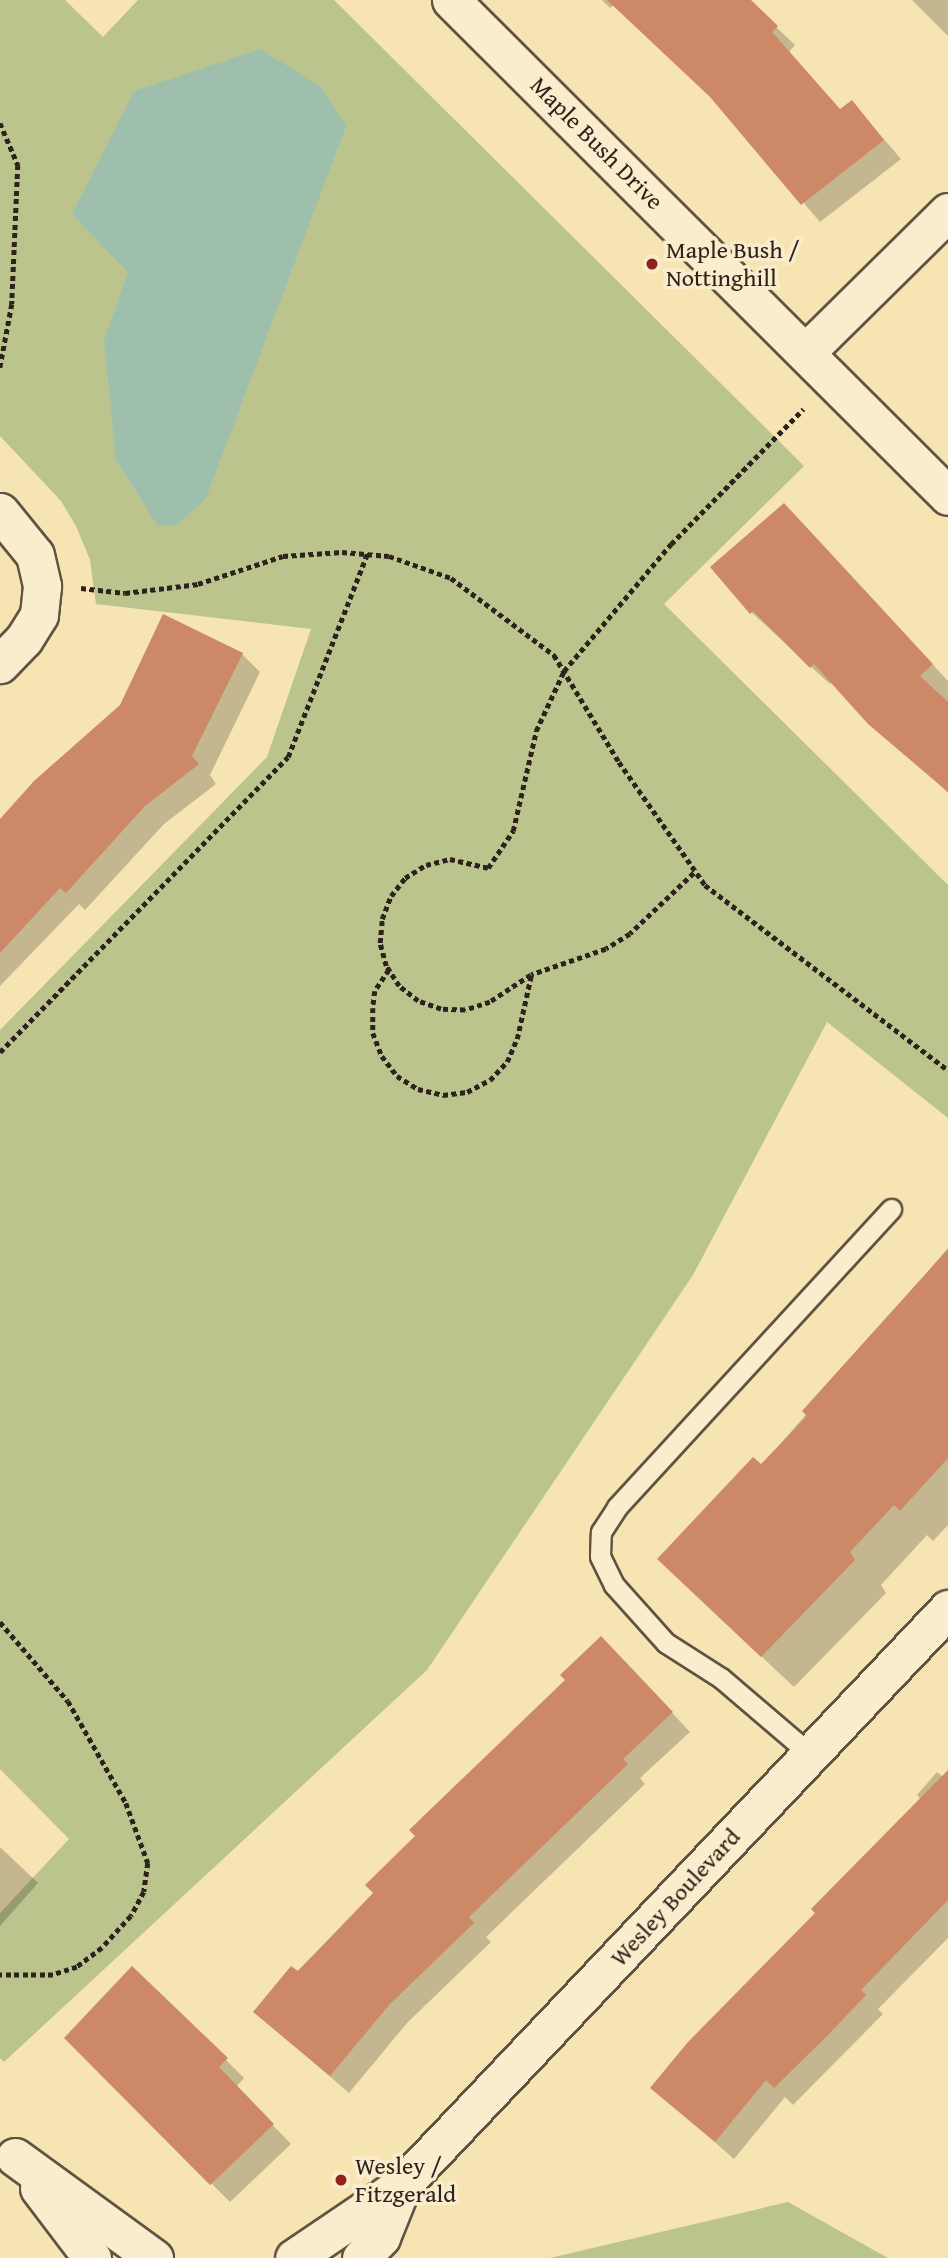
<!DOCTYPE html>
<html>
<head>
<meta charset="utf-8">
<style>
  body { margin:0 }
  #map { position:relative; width:948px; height:2258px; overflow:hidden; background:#f6e4b2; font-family:"Gentium Book Plus",serif }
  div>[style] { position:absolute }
  .green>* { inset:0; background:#bbc48d }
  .water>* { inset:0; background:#9dbfab }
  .shadow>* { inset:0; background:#0003 }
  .building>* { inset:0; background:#cd8967 }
  .path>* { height:4.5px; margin-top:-2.25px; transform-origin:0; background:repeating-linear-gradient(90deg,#2e231c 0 5px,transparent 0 8.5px) }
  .roads { filter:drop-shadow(2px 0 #605342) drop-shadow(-2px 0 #605342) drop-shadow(0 2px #605342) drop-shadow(0 -2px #605342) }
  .service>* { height:19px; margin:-9.5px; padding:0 9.5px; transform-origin:9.5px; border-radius:9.5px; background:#f9edcd }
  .minor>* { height:37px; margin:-18.5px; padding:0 18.5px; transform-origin:18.5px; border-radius:18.5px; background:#f9edcd }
  .dots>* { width:19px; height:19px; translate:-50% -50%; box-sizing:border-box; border:4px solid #f9edcd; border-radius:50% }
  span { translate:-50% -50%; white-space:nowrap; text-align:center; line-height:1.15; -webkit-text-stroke:7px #f9edcd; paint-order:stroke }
  .street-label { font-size:24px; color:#2e231c }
  .poi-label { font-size:24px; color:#2e231c }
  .left { translate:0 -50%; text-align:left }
</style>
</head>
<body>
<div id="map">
  <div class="green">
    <div style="clip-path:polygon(0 0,65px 0,103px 37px,138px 0,334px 0,804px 466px,664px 604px,948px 885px,948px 1118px,827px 1022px,693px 1275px,427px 1670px,4px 2062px,0 2058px,0 1913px,69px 1839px,0 1769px,0 1030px,267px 757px,311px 629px,96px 604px,90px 560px,76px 526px,61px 501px,0 436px)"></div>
    <div style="clip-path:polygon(788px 2202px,888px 2258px,550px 2258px)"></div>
  </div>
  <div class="water">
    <div style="clip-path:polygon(260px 49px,321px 87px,346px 126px,206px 498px,176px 526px,158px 526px,116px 460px,104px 341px,128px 272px,72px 214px,134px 91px)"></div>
  </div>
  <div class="shadow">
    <div style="clip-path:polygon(602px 0,748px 0,795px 45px,789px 52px,841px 111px,852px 102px,901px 159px,820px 222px,716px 101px,614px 5px,610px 8px)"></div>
    <div style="clip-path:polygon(912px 0,948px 0,948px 36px)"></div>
    <div style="clip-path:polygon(803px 524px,948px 681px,948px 793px,833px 681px,830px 684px,751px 612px)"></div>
    <div style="clip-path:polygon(242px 654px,260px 672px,210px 775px,216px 784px,164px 824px,85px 910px,79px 904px,0 986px,0 822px,121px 706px)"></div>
    <div style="clip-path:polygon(948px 1248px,948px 1525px,933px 1541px,927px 1535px,881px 1585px,886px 1593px,794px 1687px,692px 1591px,761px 1467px)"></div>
    <div style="clip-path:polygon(620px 1657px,690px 1732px,640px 1778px,645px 1784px,486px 1937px,491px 1942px,407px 2023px,349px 2093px,255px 2012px)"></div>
    <div style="clip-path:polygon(937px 1772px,948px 1781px,948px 1938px,878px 2009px,883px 2014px,793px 2105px,785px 2097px,734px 2159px,653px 2088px,921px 1800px,917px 1795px)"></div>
    <div style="clip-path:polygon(0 1847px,38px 1883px,0 1926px)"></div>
    <div style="clip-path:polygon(66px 2038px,226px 2060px,244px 2078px,236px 2087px,291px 2144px,230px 2202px)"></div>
  </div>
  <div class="building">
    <div style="clip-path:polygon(607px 0,751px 0,778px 26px,772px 32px,840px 109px,852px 100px,884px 140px,801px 205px,710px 97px)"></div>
    <div style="clip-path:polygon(784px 503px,933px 664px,920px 676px,948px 702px,948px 792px,868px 724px,814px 664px,810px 668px,753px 611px,750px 614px,710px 567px)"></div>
    <div style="clip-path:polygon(163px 614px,243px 653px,192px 756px,199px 764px,145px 806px,66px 893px,60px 888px,0 953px,0 819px,34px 781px,120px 705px)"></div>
    <div style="clip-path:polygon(948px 1249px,948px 1458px,900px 1511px,894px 1505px,850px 1552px,855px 1560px,761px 1657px,657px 1559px,753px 1457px,761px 1464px,807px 1416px,802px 1411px)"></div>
    <div style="clip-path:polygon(601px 1636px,673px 1712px,623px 1759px,628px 1764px,469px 1917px,474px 1923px,389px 2005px,330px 2076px,253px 2012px,291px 1966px,298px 1971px,373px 1893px,365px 1885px,415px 1836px,409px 1830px,565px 1680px,560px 1675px)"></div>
    <div style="clip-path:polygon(948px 1770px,948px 1900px,861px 1990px,866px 1995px,828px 2035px,774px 2088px,766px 2080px,715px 2142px,650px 2088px,688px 2042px,815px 1913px,811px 1909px)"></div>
    <div style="clip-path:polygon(132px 1966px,228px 2058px,219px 2067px,274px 2124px,210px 2185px,64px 2038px)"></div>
  </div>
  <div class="path">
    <div style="left:0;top:123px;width:46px;rotate:66.8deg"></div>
    <div style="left:18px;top:165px;width:139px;rotate:92.5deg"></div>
    <div style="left:12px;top:304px;width:65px;rotate:100.6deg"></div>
    <div style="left:81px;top:588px;width:44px;rotate:6.5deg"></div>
    <div style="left:125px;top:593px;width:74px;rotate:-7deg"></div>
    <div style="left:198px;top:584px;width:89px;rotate:-18.2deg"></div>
    <div style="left:283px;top:556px;width:59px;rotate:-3.9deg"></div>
    <div style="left:342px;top:552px;width:47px;rotate:4.9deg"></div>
    <div style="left:389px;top:556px;width:66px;rotate:19.5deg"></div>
    <div style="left:451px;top:578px;width:129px;rotate:36.8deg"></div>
    <div style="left:554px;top:655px;width:125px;rotate:58.7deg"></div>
    <div style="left:619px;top:762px;width:150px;rotate:55deg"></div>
    <div style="left:705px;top:885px;width:305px;rotate:37.3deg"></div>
    <div style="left:694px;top:873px;width:88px;rotate:136.4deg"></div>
    <div style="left:630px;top:934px;width:28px;rotate:148deg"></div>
    <div style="left:606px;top:949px;width:79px;rotate:160.9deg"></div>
    <div style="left:531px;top:975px;width:49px;rotate:146.6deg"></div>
    <div style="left:490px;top:1002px;width:26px;rotate:162deg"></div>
    <div style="left:465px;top:1010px;width:24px;rotate:-178deg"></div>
    <div style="left:441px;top:1009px;width:24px;rotate:-161deg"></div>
    <div style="left:418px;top:1001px;width:24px;rotate:-142deg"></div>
    <div style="left:399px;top:986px;width:24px;rotate:-123deg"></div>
    <div style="left:386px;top:966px;width:24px;rotate:-105deg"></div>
    <div style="left:380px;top:943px;width:24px;rotate:-85deg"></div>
    <div style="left:382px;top:919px;width:25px;rotate:-69deg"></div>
    <div style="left:391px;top:896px;width:23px;rotate:-52deg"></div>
    <div style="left:405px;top:878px;width:25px;rotate:-32deg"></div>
    <div style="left:426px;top:865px;width:25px;rotate:-14deg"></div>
    <div style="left:450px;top:859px;width:39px;rotate:13deg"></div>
    <div style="left:488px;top:868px;width:45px;rotate:-56deg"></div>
    <div style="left:513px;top:831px;width:103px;rotate:-77deg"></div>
    <div style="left:536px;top:731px;width:66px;rotate:-65deg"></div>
    <div style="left:564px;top:671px;width:166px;rotate:-49.9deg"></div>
    <div style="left:671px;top:544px;width:189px;rotate:-45.6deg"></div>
    <div style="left:389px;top:970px;width:25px;rotate:124deg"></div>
    <div style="left:375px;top:991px;width:17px;rotate:97deg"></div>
    <div style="left:373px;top:1008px;width:25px;rotate:90deg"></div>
    <div style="left:373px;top:1033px;width:25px;rotate:69deg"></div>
    <div style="left:382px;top:1056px;width:25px;rotate:53deg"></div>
    <div style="left:397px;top:1076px;width:25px;rotate:32deg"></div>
    <div style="left:418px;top:1089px;width:26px;rotate:13deg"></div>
    <div style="left:443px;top:1095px;width:24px;rotate:-7deg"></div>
    <div style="left:467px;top:1092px;width:26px;rotate:-28deg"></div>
    <div style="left:490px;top:1080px;width:25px;rotate:-47deg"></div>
    <div style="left:507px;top:1062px;width:25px;rotate:-67deg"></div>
    <div style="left:517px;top:1039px;width:65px;rotate:-77.5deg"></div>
    <div style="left:0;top:1052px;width:412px;rotate:-45.7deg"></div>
    <div style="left:288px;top:757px;width:218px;rotate:-68.7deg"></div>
    <div style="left:0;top:1622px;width:104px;rotate:49.3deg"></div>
    <div style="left:68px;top:1701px;width:117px;rotate:60.4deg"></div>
    <div style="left:126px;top:1803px;width:64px;rotate:69.9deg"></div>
    <div style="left:148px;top:1863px;width:29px;rotate:98deg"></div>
    <div style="left:144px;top:1892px;width:27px;rotate:118deg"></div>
    <div style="left:131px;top:1916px;width:43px;rotate:132.2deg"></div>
    <div style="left:102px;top:1948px;width:31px;rotate:143deg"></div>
    <div style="left:77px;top:1967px;width:25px;rotate:162deg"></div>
    <div style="left:53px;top:1975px;width:53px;rotate:180deg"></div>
  </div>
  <div class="roads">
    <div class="service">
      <div style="left:810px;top:1754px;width:117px;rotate:-139.5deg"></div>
      <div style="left:721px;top:1678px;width:65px;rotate:-147.5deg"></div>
      <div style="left:666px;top:1643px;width:78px;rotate:-131.9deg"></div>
      <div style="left:614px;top:1585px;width:32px;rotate:-116deg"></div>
      <div style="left:600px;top:1556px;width:24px;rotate:-88deg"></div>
      <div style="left:601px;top:1532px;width:30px;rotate:-57deg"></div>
      <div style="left:617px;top:1507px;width:405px;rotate:-47.4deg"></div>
    </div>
    <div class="minor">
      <div style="left:451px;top:0;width:702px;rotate:44.94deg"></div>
      <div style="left:807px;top:351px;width:198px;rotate:-44.6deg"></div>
      <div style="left:0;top:512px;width:55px;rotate:50.9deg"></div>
      <div style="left:35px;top:555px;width:32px;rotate:77deg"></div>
      <div style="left:42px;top:586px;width:29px;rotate:96deg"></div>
      <div style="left:39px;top:615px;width:28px;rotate:122deg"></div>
      <div style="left:24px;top:639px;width:35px;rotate:134deg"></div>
      <div style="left:15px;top:2157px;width:172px;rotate:36deg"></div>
      <div style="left:39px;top:2188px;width:88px;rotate:52.9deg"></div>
      <div style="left:294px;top:2258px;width:130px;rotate:-34.1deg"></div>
      <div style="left:402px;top:2185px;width:794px;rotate:-46.53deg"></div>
      <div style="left:361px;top:2258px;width:29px;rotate:-46deg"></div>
      <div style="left:381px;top:2237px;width:56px;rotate:-68deg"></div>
    </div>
  </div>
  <div class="dots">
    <div style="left:652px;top:264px;background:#8f2418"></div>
    <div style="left:341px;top:2180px;background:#8f2418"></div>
  </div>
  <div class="street-label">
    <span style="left:597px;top:143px;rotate:45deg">Maple Bush Drive</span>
    <span style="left:675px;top:1897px;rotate:-47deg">Wesley Boulevard</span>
  </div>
  <div class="poi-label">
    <span class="left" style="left:666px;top:264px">Maple Bush /<br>Nottinghill</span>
    <span class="left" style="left:355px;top:2180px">Wesley /<br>Fitzgerald</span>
  </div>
</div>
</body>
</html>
